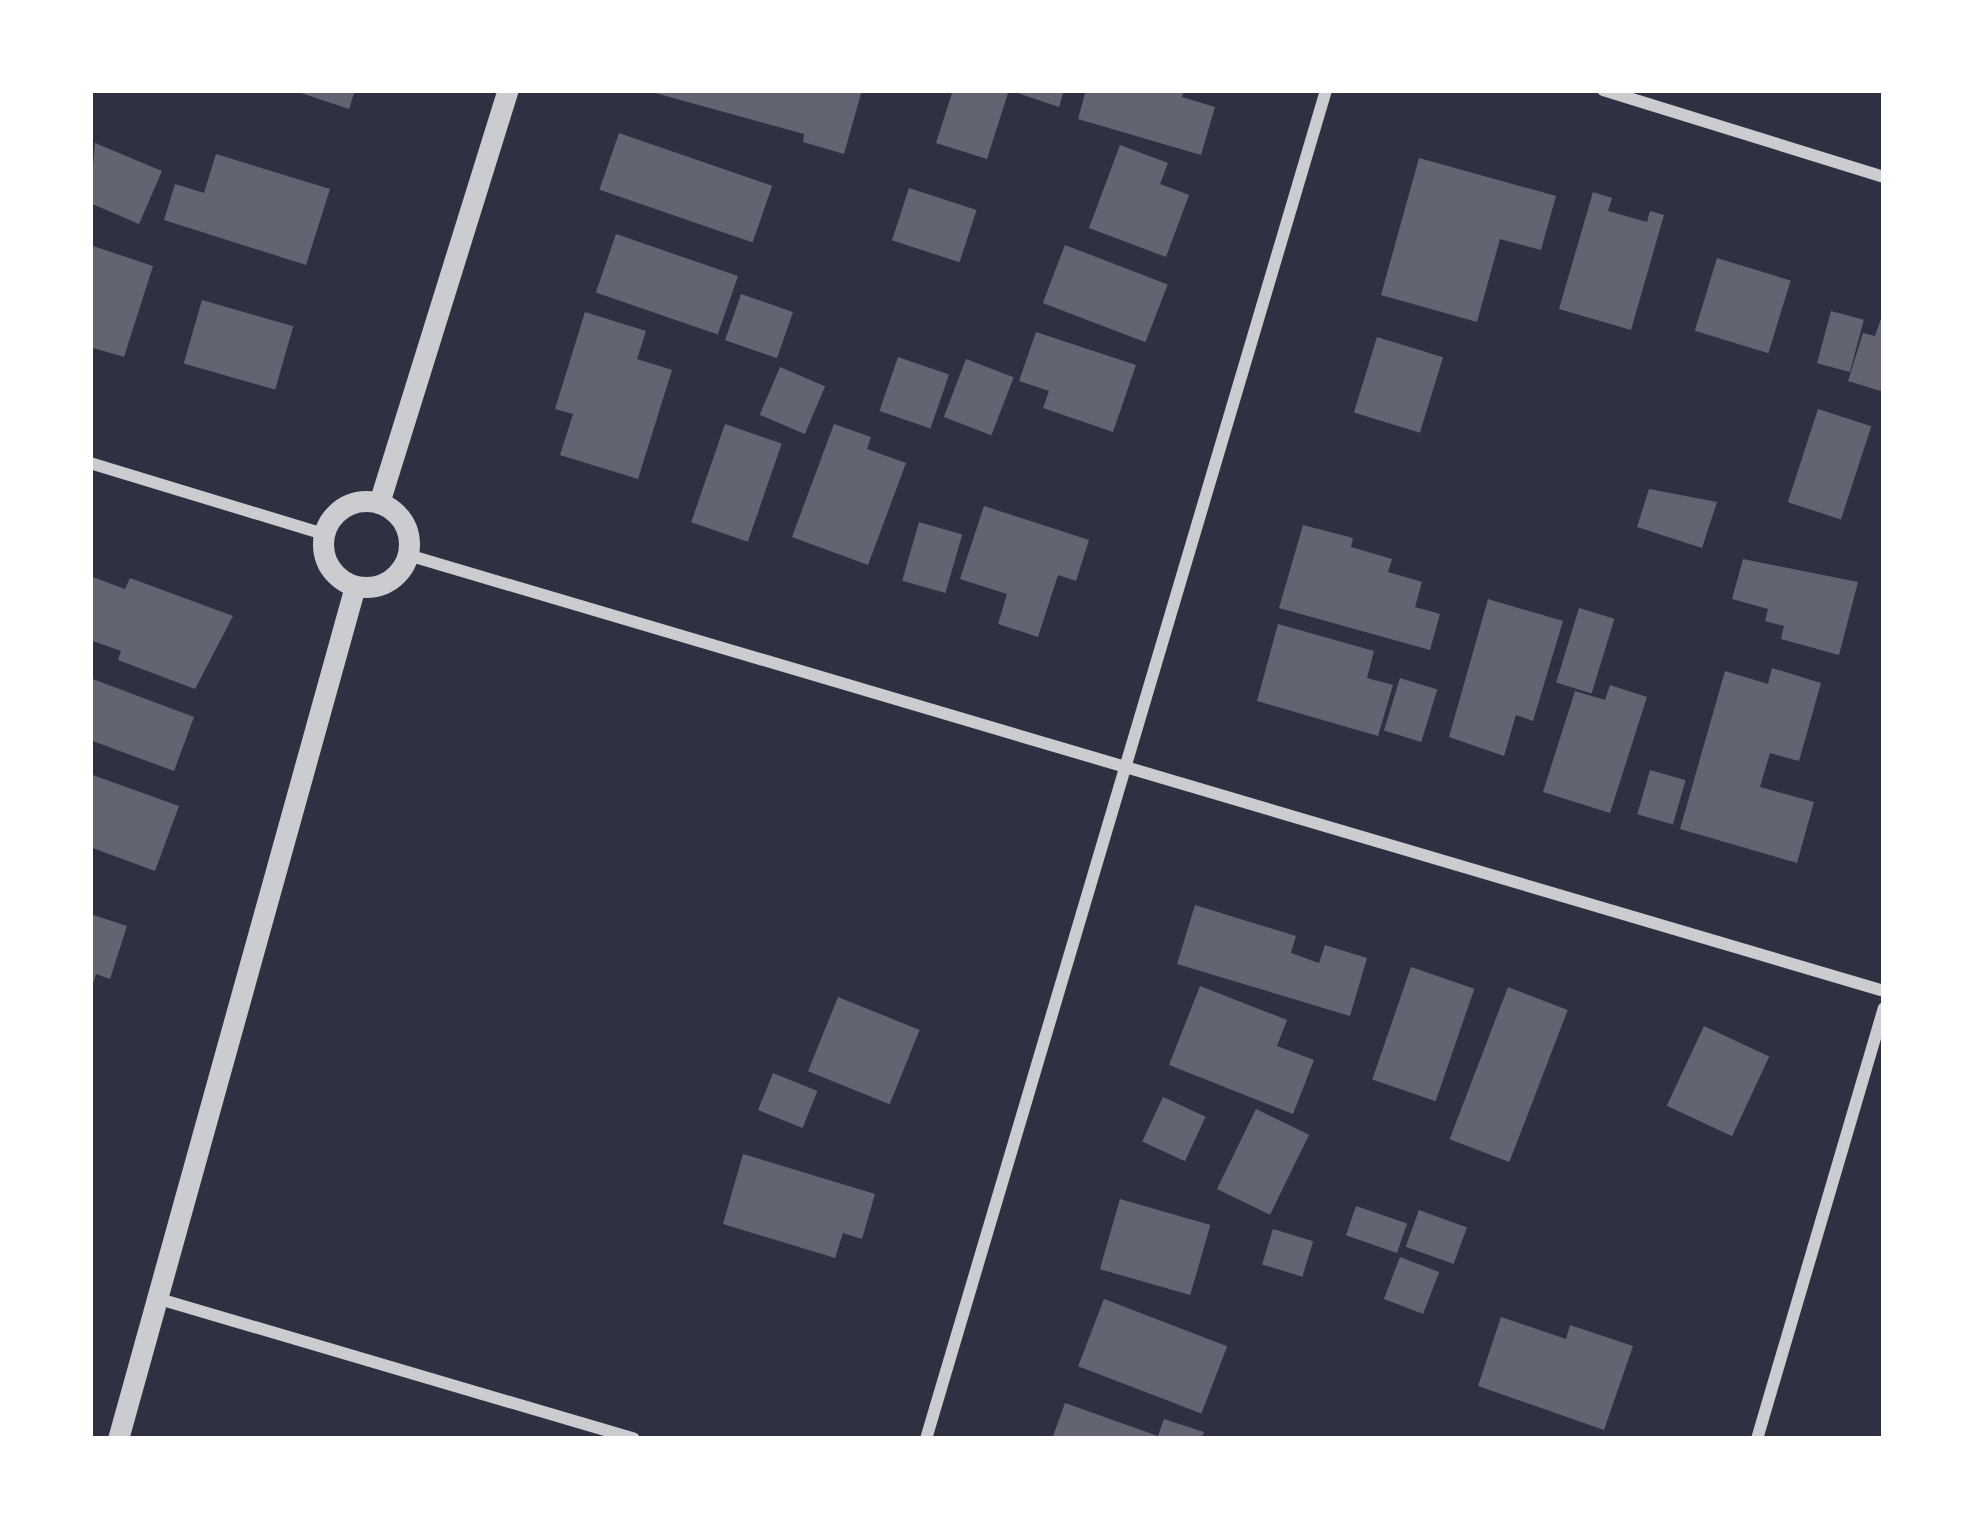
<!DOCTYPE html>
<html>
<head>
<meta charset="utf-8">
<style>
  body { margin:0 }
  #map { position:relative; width:1974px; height:1529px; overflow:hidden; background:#2d3142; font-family:"DM Sans",sans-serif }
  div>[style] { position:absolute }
  .building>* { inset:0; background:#626471; transform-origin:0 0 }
  .minor>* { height:12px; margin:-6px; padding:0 6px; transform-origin:6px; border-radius:6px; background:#caccd0 }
  .tertiary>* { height:21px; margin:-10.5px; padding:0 10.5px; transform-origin:10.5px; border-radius:10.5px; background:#caccd0 }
  .tertiary>.ring { margin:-10.5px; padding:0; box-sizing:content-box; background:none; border:21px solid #caccd0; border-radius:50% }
  span { translate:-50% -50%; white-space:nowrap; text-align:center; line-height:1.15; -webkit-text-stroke:9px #fff; paint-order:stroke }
  .frame { position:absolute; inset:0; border:93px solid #fff; pointer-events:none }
</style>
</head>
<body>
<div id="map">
  <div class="building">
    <div style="clip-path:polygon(292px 90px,355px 90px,349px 109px)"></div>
    <div style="clip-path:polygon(862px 90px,844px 154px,803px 142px,804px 134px,648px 91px)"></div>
    <div style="clip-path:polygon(953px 90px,1009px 90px,987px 159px,936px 143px)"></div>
    <div style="clip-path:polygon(1009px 90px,1064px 90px,1059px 107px)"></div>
    <div style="clip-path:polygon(1086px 90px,1184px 90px,1182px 97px,1215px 107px,1201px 155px,1078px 119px)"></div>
    <div style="left:619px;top:133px;width:162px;height:60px;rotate:19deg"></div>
    <div style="clip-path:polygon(95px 143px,162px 171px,139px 224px,90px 203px)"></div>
    <div style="clip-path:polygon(1120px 145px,1168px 163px,1160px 184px,1189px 195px,1166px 257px,1089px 228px)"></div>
    <div style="clip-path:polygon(216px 154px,330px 189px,306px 265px,164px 220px,175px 184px,204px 193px)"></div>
    <div style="clip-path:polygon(1419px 158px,1556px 196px,1541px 250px,1500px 239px,1477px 322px,1381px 295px)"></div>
    <div style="left:909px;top:188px;width:71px;height:55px;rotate:18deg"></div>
    <div style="clip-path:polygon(1593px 192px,1612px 198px,1608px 211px,1647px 222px,1650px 211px,1664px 215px,1631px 330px,1559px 309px)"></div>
    <div style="left:616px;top:234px;width:129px;height:62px;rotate:19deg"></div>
    <div style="clip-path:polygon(90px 245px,153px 266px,124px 357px,90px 347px)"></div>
    <div style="left:1065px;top:245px;width:110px;height:62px;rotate:21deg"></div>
    <div style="left:1717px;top:258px;width:77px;height:76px;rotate:17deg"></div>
    <div style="left:741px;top:294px;width:55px;height:49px;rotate:19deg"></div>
    <div style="left:202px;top:300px;width:95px;height:66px;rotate:16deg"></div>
    <div style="clip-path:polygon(1884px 310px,1884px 392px,1848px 381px,1863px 333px,1875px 336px)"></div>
    <div style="left:1831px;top:311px;width:34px;height:54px;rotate:15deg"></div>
    <div style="clip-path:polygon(585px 312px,646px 331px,637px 359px,672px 370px,638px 479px,560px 455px,573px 414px,555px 409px)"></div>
    <div style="clip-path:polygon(1036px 332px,1136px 365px,1113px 432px,1043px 408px,1049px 391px,1019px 381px)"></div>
    <div style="left:1377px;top:337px;width:69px;height:79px;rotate:17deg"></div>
    <div style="left:898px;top:357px;width:54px;height:57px;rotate:19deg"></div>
    <div style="left:966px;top:359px;width:51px;height:62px;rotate:21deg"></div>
    <div style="left:780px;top:367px;width:49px;height:52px;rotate:23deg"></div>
    <div style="left:1818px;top:409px;width:56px;height:98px;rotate:18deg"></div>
    <div style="left:725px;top:424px;width:60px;height:104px;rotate:19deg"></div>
    <div style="clip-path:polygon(834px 424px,871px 437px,867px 449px,906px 463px,868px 565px,792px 537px)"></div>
    <div style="clip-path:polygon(1649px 489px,1717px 502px,1702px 548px,1637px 527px)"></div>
    <div style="clip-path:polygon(984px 506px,1089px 540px,1076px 581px,1058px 575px,1038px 637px,998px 624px,1007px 594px,960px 579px)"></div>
    <div style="left:919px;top:522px;width:45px;height:61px;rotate:16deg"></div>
    <div style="clip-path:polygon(1303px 525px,1353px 538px,1351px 547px,1392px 559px,1388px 572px,1422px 582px,1415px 607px,1440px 614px,1430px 650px,1279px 608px)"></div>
    <div style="clip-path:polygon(1743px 559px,1858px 582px,1839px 655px,1781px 639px,1784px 626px,1765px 621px,1768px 609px,1732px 599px)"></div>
    <div style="clip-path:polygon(90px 576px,125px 589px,130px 578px,233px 616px,195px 689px,118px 660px,121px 651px,90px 640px)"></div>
    <div style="clip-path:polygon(1488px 599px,1563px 621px,1533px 721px,1516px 715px,1504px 756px,1449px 737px)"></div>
    <div style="left:1579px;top:608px;width:37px;height:78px;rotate:17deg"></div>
    <div style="clip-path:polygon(1278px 624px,1374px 651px,1367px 678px,1393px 685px,1378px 736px,1257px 701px)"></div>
    <div style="clip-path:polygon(1772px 668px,1821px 683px,1799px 761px,1770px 753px,1760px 787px,1814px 802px,1797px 863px,1680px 829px,1725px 671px,1768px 684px)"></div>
    <div style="clip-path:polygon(90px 678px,194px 717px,174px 771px,90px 740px)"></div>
    <div style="left:1400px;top:678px;width:39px;height:55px;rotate:17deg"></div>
    <div style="clip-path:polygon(1610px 685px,1647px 697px,1610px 813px,1543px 792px,1575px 691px,1605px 700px)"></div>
    <div style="left:1650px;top:770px;width:37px;height:46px;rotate:16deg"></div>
    <div style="clip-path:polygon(90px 774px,179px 806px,155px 871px,90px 847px)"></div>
    <div style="clip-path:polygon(1195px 905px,1296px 936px,1291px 953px,1319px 963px,1325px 945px,1367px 958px,1350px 1016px,1177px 964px)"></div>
    <div style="clip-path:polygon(90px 914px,127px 926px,110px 979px,96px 974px,91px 990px)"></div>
    <div style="left:1411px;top:967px;width:67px;height:119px;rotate:19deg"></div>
    <div style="clip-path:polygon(1200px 986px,1287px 1020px,1277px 1046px,1314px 1060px,1293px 1114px,1169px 1065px)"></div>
    <div style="left:1508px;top:987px;width:64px;height:163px;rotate:21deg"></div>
    <div style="left:838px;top:997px;width:88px;height:80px;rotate:22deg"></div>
    <div style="left:1704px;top:1026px;width:72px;height:88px;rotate:25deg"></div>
    <div style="left:773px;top:1073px;width:48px;height:40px;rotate:22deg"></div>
    <div style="left:1163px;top:1097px;width:47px;height:49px;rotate:25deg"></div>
    <div style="left:1256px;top:1109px;width:59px;height:89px;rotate:26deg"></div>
    <div style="clip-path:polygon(743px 1154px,875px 1194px,862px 1239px,843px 1233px,835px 1258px,723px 1224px)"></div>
    <div style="left:1120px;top:1199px;width:94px;height:73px;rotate:16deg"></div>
    <div style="left:1356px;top:1206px;width:54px;height:31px;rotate:19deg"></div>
    <div style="left:1419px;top:1210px;width:51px;height:39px;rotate:20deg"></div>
    <div style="left:1273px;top:1229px;width:42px;height:37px;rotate:17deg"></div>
    <div style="left:1400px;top:1257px;width:42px;height:45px;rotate:21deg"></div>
    <div style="left:1104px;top:1299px;width:132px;height:72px;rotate:21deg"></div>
    <div style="clip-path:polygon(1501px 1317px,1566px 1339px,1570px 1325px,1633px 1346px,1604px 1430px,1478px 1386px)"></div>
    <div style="clip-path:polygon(1065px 1403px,1158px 1436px,1164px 1419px,1204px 1432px,1201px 1439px,1052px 1439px)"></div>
  </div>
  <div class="minor">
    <div style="left:1603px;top:90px;width:294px;rotate:17.2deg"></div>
    <div style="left:90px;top:463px;width:245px;rotate:16.9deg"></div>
    <div style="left:408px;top:555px;width:1539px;rotate:16.46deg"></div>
    <div style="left:156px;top:1298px;width:498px;rotate:16.4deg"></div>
    <div style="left:926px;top:1439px;width:1407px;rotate:-73.48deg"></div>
    <div style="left:1757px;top:1439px;width:449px;rotate:-73.6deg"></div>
  </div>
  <div class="tertiary">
    <div class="ring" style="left:323px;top:501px;width:65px;height:65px"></div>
    <div style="left:379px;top:503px;width:433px;rotate:-72.7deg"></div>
    <div style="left:118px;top:1439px;width:885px;rotate:-74.47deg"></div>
  </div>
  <div class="frame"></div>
</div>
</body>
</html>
